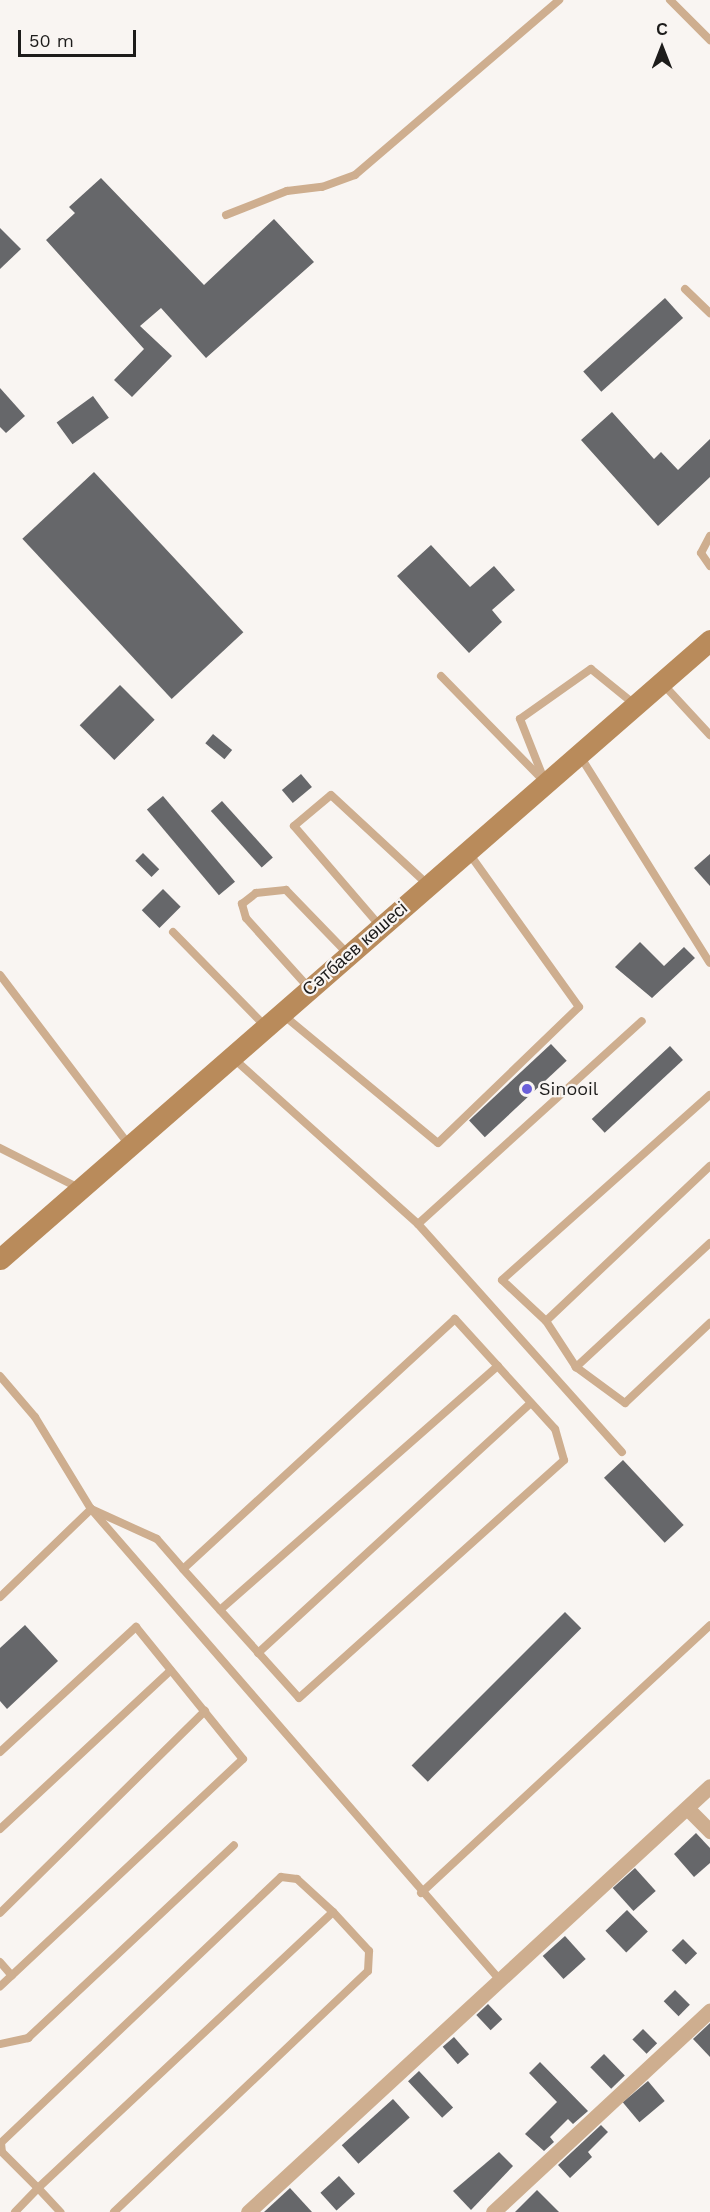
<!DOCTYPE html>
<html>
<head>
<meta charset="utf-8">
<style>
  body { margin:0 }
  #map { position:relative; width:710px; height:2212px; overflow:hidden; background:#f9f5f2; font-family:"Work Sans",sans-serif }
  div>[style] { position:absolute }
  .building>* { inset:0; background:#66676a; transform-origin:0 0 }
  .lane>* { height:8px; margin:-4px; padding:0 4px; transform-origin:4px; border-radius:4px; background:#ceae8f }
  .street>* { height:15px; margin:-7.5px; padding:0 7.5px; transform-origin:7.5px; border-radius:7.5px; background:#ceae8f }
  .secondary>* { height:21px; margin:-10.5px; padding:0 10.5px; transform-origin:10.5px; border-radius:10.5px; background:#b98b5b }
  .dots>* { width:16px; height:16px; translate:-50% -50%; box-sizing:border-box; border:3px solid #f9f5f2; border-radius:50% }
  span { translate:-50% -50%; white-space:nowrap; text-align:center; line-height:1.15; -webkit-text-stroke:4.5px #f9f5f2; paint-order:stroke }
  .street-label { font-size:18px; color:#1d1c1b }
  .poi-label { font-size:18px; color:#1d1c1b }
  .left { translate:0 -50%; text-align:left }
  .north { position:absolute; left:632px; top:18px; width:60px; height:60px; -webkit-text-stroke:4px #f9f5f2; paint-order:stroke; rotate:0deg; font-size:16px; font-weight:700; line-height:24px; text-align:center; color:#1d1c1b }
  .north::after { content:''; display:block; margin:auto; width:21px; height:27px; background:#1d1c1b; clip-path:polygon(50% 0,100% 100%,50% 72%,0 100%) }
  .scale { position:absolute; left:18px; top:30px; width:118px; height:27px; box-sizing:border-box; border:3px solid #1d1c1b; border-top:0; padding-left:8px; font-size:18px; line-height:21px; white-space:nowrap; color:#1d1c1b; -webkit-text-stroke:4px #f9f5f2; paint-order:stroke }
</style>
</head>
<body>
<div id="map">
  <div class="building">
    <div style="clip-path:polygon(101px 178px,204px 285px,274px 219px,314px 262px,206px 358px,161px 308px,140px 326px,172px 356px,132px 397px,114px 380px,144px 349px,46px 240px,75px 213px,69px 207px)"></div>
    <div style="clip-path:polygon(0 228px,21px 249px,0 269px)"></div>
    <div style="left:665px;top:298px;width:27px;height:110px;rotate:48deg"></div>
    <div style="clip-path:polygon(0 388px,25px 416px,6px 433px,0 427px)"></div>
    <div style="left:93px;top:396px;width:27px;height:45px;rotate:54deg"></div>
    <div style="clip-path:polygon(612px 412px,654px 459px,661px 452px,678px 470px,710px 439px,710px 477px,658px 526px,581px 440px)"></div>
    <div style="left:94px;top:472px;width:219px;height:98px;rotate:47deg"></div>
    <div style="clip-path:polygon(431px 545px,470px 587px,494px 566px,515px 590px,492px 610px,502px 622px,469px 653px,397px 576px)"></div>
    <div style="left:120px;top:685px;width:49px;height:57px;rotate:45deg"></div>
    <div style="left:213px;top:734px;width:25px;height:12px;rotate:40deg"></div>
    <div style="left:301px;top:774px;width:17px;height:25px;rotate:50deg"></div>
    <div style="left:163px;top:796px;width:112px;height:21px;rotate:50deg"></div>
    <div style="left:222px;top:801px;width:76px;height:15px;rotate:48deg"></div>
    <div style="left:143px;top:853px;width:23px;height:11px;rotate:45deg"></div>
    <div style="clip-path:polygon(710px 854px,710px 886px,694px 868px)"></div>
    <div style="left:163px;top:889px;width:25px;height:30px;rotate:45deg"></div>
    <div style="clip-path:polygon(640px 942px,664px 966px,684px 947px,695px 958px,652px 998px,615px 967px)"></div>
    <div style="left:551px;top:1044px;width:23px;height:112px;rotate:47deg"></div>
    <div style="left:670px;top:1046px;width:19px;height:107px;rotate:47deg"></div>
    <div style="left:623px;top:1460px;width:89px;height:26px;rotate:47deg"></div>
    <div style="left:565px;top:1612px;width:23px;height:217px;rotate:45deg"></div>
    <div style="clip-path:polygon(25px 1625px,58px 1661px,7px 1709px,0 1701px,0 1648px)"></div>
    <div style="clip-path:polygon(696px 1833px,710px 1848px,710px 1863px,694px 1877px,674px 1854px)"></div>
    <div style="left:635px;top:1868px;width:31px;height:30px;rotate:48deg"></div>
    <div style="left:627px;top:1910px;width:30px;height:30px;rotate:46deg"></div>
    <div style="left:565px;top:1936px;width:31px;height:30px;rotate:48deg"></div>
    <div style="left:683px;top:1939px;width:20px;height:16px;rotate:45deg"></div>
    <div style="left:675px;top:1990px;width:21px;height:16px;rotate:45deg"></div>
    <div style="left:488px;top:2004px;width:21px;height:16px;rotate:47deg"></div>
    <div style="clip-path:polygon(710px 2023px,710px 2057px,693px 2039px)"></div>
    <div style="left:643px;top:2029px;width:20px;height:15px;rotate:45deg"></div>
    <div style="left:454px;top:2037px;width:23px;height:15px;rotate:49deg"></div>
    <div style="left:604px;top:2054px;width:30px;height:19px;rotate:46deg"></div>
    <div style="clip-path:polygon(540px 2062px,588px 2111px,573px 2124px,568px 2119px,550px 2137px,554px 2142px,544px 2151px,525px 2134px,557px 2102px,529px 2073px)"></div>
    <div style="left:419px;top:2071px;width:50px;height:15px;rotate:47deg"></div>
    <div style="left:648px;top:2081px;width:26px;height:33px;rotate:50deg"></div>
    <div style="left:393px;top:2099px;width:25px;height:69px;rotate:48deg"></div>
    <div style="clip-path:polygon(601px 2125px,608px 2132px,588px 2152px,592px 2157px,570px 2178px,558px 2165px)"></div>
    <div style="clip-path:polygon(499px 2152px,513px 2166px,471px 2210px,453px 2191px)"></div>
    <div style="left:339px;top:2176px;width:24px;height:25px;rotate:48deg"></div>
    <div style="clip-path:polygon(290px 2188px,312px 2212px,264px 2212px)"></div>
    <div style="clip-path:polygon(537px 2190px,559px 2212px,515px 2212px)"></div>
  </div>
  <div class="lane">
    <div style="left:670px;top:0;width:57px;rotate:45deg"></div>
    <div style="left:226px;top:215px;width:66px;rotate:-21.5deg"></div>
    <div style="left:287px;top:191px;width:35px;rotate:-7deg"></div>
    <div style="left:322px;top:187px;width:35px;rotate:-20deg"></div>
    <div style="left:355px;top:175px;width:269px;rotate:-40.6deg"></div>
    <div style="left:685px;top:289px;width:35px;rotate:44deg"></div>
    <div style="left:710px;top:536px;width:19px;rotate:118deg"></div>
    <div style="left:701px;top:553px;width:16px;rotate:55deg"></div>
    <div style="left:441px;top:676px;width:146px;rotate:45.6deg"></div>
    <div style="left:662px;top:683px;width:71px;rotate:47.3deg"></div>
    <div style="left:580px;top:756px;width:244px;rotate:57.9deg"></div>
    <div style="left:545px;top:782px;width:68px;rotate:-111.6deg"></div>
    <div style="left:520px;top:719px;width:87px;rotate:-35.2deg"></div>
    <div style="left:591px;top:669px;width:55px;rotate:39.1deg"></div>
    <div style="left:380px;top:926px;width:132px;rotate:-130.7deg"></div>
    <div style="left:294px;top:826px;width:48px;rotate:-40deg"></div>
    <div style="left:331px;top:795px;width:131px;rotate:42.8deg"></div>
    <div style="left:173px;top:932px;width:132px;rotate:45.6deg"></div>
    <div style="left:0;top:975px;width:213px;rotate:52.8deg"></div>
    <div style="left:309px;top:988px;width:94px;rotate:-132deg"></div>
    <div style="left:246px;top:918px;width:15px;rotate:-106deg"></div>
    <div style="left:242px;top:904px;width:18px;rotate:-38deg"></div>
    <div style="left:256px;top:893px;width:30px;rotate:-6deg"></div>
    <div style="left:286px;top:890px;width:89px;rotate:45.9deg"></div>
    <div style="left:282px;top:1014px;width:202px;rotate:39.6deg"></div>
    <div style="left:438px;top:1143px;width:196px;rotate:-44deg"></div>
    <div style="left:579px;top:1007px;width:191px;rotate:-125.6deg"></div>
    <div style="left:233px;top:1058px;width:249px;rotate:41.9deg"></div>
    <div style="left:418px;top:1224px;width:302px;rotate:-42.2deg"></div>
    <div style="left:0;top:1148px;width:89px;rotate:26.9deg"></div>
    <div style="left:418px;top:1224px;width:306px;rotate:48.2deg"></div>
    <div style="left:710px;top:1243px;width:183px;rotate:137.2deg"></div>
    <div style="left:576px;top:1367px;width:61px;rotate:36.3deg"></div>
    <div style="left:625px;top:1403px;width:117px;rotate:-43.3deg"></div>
    <div style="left:546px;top:1321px;width:60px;rotate:-137deg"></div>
    <div style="left:502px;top:1280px;width:278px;rotate:-41.7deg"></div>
    <div style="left:576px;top:1367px;width:55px;rotate:-123.1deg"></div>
    <div style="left:546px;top:1321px;width:226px;rotate:-43.4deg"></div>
    <div style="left:0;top:1376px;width:54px;rotate:49.5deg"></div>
    <div style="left:35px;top:1417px;width:108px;rotate:58.7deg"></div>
    <div style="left:91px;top:1509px;width:72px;rotate:24.4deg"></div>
    <div style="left:157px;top:1539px;width:40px;rotate:49deg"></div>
    <div style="left:183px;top:1569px;width:173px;rotate:48deg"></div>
    <div style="left:299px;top:1698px;width:356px;rotate:-41.9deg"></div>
    <div style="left:564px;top:1460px;width:32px;rotate:-106deg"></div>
    <div style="left:555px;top:1429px;width:149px;rotate:-132.3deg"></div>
    <div style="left:455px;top:1319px;width:369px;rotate:137.4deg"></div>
    <div style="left:0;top:1597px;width:127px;rotate:-44deg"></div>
    <div style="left:91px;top:1509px;width:622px;rotate:49.04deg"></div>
    <div style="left:220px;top:1610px;width:370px;rotate:-41.3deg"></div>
    <div style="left:258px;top:1653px;width:370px;rotate:-42.5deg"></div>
    <div style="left:0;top:1752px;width:185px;rotate:-42.6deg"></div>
    <div style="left:136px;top:1627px;width:170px;rotate:51deg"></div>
    <div style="left:243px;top:1759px;width:333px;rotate:136.9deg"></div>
    <div style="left:0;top:1829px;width:233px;rotate:-42.9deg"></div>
    <div style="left:421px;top:1893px;width:394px;rotate:-42.8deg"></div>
    <div style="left:0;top:1913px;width:288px;rotate:-44.6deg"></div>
    <div style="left:0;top:1962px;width:18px;rotate:49deg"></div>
    <div style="left:0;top:2044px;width:29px;rotate:-12deg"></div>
    <div style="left:28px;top:2038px;width:282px;rotate:-43.1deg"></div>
    <div style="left:15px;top:2212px;width:33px;rotate:-46deg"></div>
    <div style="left:38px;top:2188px;width:33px;rotate:47deg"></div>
    <div style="left:114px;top:2212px;width:350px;rotate:-43.5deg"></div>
    <div style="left:368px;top:1971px;width:20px;rotate:-87deg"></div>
    <div style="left:369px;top:1951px;width:53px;rotate:-132.7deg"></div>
    <div style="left:333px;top:1912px;width:49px;rotate:-137.5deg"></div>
    <div style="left:297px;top:1879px;width:16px;rotate:-173deg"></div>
    <div style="left:281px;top:1877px;width:386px;rotate:136.5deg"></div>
    <div style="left:1px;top:2143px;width:9px;rotate:84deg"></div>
    <div style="left:2px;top:2152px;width:51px;rotate:45deg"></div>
    <div style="left:38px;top:2188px;width:404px;rotate:-43.1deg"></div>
  </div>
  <div class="street">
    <div style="left:687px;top:1808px;width:33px;rotate:45deg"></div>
    <div style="left:248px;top:2212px;width:628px;rotate:-42.68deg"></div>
    <div style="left:493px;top:2212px;width:296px;rotate:-42.9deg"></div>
  </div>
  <div class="secondary">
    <div style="left:0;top:1259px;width:942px;rotate:-41.08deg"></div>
  </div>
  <div class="dots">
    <div style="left:527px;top:1089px;background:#6b5fd9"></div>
  </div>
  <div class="street-label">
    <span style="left:355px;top:949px;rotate:-41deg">Сәтбаев көшесі</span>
  </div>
  <div class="poi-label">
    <span class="left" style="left:539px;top:1089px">Sinooil</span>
  </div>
  <div class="north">С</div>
  <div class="scale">50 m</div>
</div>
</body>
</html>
